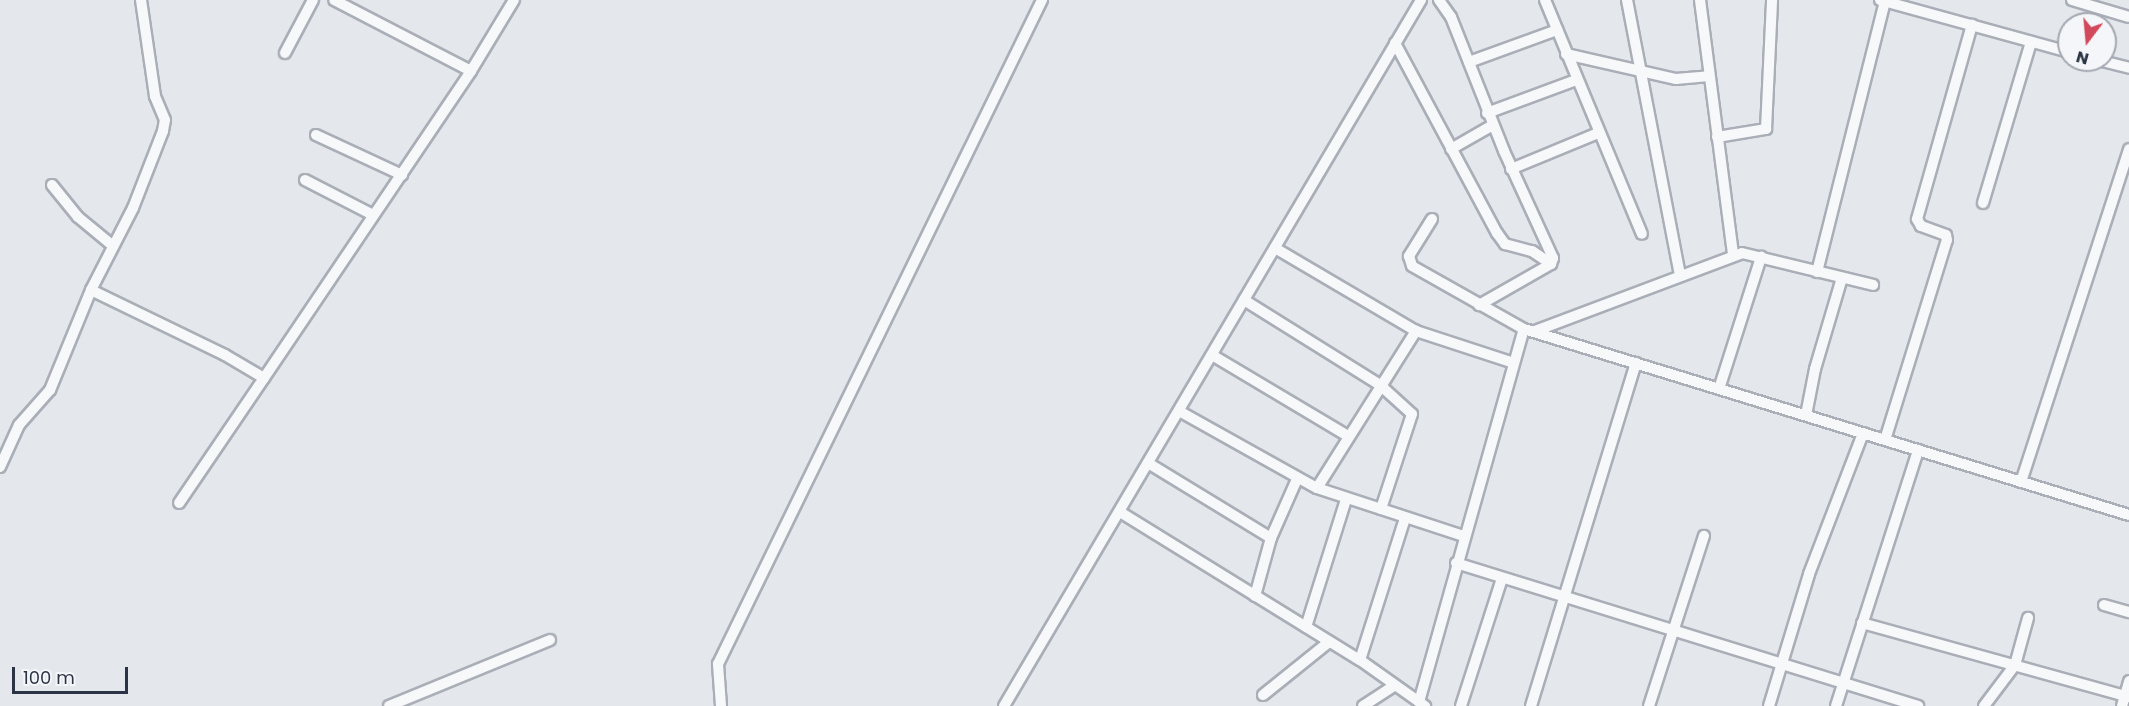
<!DOCTYPE html>
<html>
<head>
<meta charset="utf-8">
<style>
  body { margin:0 }
  #map { position:relative; width:2129px; height:706px; overflow:hidden; background:#e4e7ec; font-family:Poppins,sans-serif }
  div>[style] { position:absolute }
  .roads { filter:drop-shadow(2px 0 #a9aeb7) drop-shadow(-2px 0 #a9aeb7) drop-shadow(0 2px #a9aeb7) drop-shadow(0 -2px #a9aeb7) }
  .minor>* { height:10px; margin:-5px; padding:0 5px; transform-origin:5px; border-radius:5px; background:#f7f8fa }
  span { translate:-50% -50%; white-space:nowrap; text-align:center; line-height:1.15; -webkit-text-stroke:4.5px #f4f6f9; paint-order:stroke }
  .north { position:absolute; left:2057px; top:12px; width:60px; height:60px; box-sizing:border-box; background:#f4f6f9; border:2px solid #a4a8b1; border-radius:50%; rotate:196deg; font-size:16px; font-weight:700; line-height:24px; text-align:center; color:#2b3445 }
  .north::after { content:''; display:block; margin:auto; width:21px; height:27px; background:#d1495b; clip-path:polygon(50% 0,100% 100%,50% 72%,0 100%) }
  .scale { position:absolute; left:12px; top:667px; width:116px; height:27px; box-sizing:border-box; border:3px solid #2b3445; border-top:0; padding-left:8px; font-size:18px; line-height:21px; white-space:nowrap; color:#2b3445; -webkit-text-stroke:4px #f4f6f9; paint-order:stroke }
</style>
</head>
<body>
<div id="map">
  <div class="roads">
    <div class="minor">
      <div style="left:1439px;top:0;width:21px;rotate:55deg"></div>
      <div style="left:1451px;top:17px;width:144px;rotate:68.4deg"></div>
      <div style="left:1504px;top:151px;width:118px;rotate:65.4deg"></div>
      <div style="left:1553px;top:258px;width:6px;rotate:108deg"></div>
      <div style="left:1545px;top:0;width:253px;rotate:67.5deg"></div>
      <div style="left:1627px;top:0;width:280px;rotate:79.1deg"></div>
      <div style="left:1700px;top:0;width:256px;rotate:82.6deg"></div>
      <div style="left:1880px;top:0;width:196px;rotate:15.4deg"></div>
      <div style="left:2072px;top:0;width:59px;rotate:16.6deg"></div>
      <div style="left:1395px;top:43px;width:216px;rotate:61.8deg"></div>
      <div style="left:1497px;top:233px;width:14px;rotate:54deg"></div>
      <div style="left:1505px;top:244px;width:28px;rotate:15deg"></div>
      <div style="left:1532px;top:251px;width:23px;rotate:34deg"></div>
      <div style="left:1551px;top:264px;width:83px;rotate:150.3deg"></div>
      <div style="left:285px;top:53px;width:60px;rotate:-62.2deg"></div>
      <div style="left:1566px;top:54px;width:113px;rotate:12.8deg"></div>
      <div style="left:1676px;top:79px;width:33px;rotate:-5deg"></div>
      <div style="left:2098px;top:60px;width:32px;rotate:14deg"></div>
      <div style="left:1469px;top:62px;width:94px;rotate:-20deg"></div>
      <div style="left:471px;top:71px;width:83px;rotate:-58.8deg"></div>
      <div style="left:1487px;top:113px;width:95px;rotate:-20.3deg"></div>
      <div style="left:316px;top:135px;width:95px;rotate:24.9deg"></div>
      <div style="left:1717px;top:137px;width:50px;rotate:-9.3deg"></div>
      <div style="left:1766px;top:129px;width:129px;rotate:-87.3deg"></div>
      <div style="left:1451px;top:149px;width:48px;rotate:-29.7deg"></div>
      <div style="left:1511px;top:169px;width:94px;rotate:-22.5deg"></div>
      <div style="left:305px;top:180px;width:76px;rotate:27.2deg"></div>
      <div style="left:52px;top:185px;width:41px;rotate:50.9deg"></div>
      <div style="left:78px;top:217px;width:45px;rotate:39.6deg"></div>
      <div style="left:1983px;top:203px;width:168px;rotate:-73.4deg"></div>
      <div style="left:1432px;top:219px;width:44px;rotate:121.9deg"></div>
      <div style="left:1409px;top:256px;width:10px;rotate:73deg"></div>
      <div style="left:1412px;top:266px;width:129px;rotate:29.4deg"></div>
      <div style="left:1524px;top:329px;width:633px;rotate:17.09deg"></div>
      <div style="left:1275px;top:248px;width:164px;rotate:30.5deg"></div>
      <div style="left:1416px;top:331px;width:103px;rotate:18.1deg"></div>
      <div style="left:1817px;top:272px;width:278px;rotate:-75.9deg"></div>
      <div style="left:91px;top:290px;width:149px;rotate:25.9deg"></div>
      <div style="left:225px;top:355px;width:45px;rotate:30.5deg"></div>
      <div style="left:264px;top:378px;width:151px;rotate:124.2deg"></div>
      <div style="left:1244px;top:300px;width:160px;rotate:32deg"></div>
      <div style="left:1380px;top:385px;width:43px;rotate:42.2deg"></div>
      <div style="left:1412px;top:414px;width:100px;rotate:108.1deg"></div>
      <div style="left:1535px;top:331px;width:221px;rotate:-20.6deg"></div>
      <div style="left:1742px;top:253px;width:135px;rotate:13.7deg"></div>
      <div style="left:1212px;top:355px;width:158px;rotate:30.8deg"></div>
      <div style="left:264px;top:378px;width:370px;rotate:-56deg"></div>
      <div style="left:471px;top:71px;width:154px;rotate:-152.6deg"></div>
      <div style="left:1719px;top:389px;width:139px;rotate:-72.3deg"></div>
      <div style="left:1179px;top:411px;width:158px;rotate:29.2deg"></div>
      <div style="left:1317px;top:488px;width:155px;rotate:18.1deg"></div>
      <div style="left:1806px;top:415px;width:47px;rotate:-78.9deg"></div>
      <div style="left:1815px;top:369px;width:95px;rotate:-73.5deg"></div>
      <div style="left:1885px;top:440px;width:209px;rotate:-72.8deg"></div>
      <div style="left:1947px;top:240px;width:5px;rotate:-101deg"></div>
      <div style="left:1946px;top:235px;width:27px;rotate:-160deg"></div>
      <div style="left:1921px;top:226px;width:8px;rotate:-120deg"></div>
      <div style="left:1917px;top:219px;width:202px;rotate:-74.2deg"></div>
      <div style="left:1148px;top:463px;width:144px;rotate:31.4deg"></div>
      <div style="left:0;top:467px;width:46px;rotate:-65.7deg"></div>
      <div style="left:19px;top:425px;width:47px;rotate:-48.5deg"></div>
      <div style="left:50px;top:390px;width:108px;rotate:-67.7deg"></div>
      <div style="left:91px;top:290px;width:92px;rotate:-62.9deg"></div>
      <div style="left:133px;top:208px;width:83px;rotate:-68.7deg"></div>
      <div style="left:163px;top:131px;width:11px;rotate:-80deg"></div>
      <div style="left:165px;top:120px;width:26px;rotate:-113deg"></div>
      <div style="left:155px;top:96px;width:97px;rotate:-98.3deg"></div>
      <div style="left:2021px;top:482px;width:350px;rotate:-72deg"></div>
      <div style="left:1317px;top:488px;width:186px;rotate:-57.8deg"></div>
      <div style="left:1120px;top:512px;width:282px;rotate:31.7deg"></div>
      <div style="left:1360px;top:660px;width:80px;rotate:35.3deg"></div>
      <div style="left:1456px;top:563px;width:484px;rotate:17.2deg"></div>
      <div style="left:1255px;top:596px;width:60px;rotate:-74.6deg"></div>
      <div style="left:1271px;top:538px;width:64px;rotate:-66.2deg"></div>
      <div style="left:2104px;top:605px;width:26px;rotate:16deg"></div>
      <div style="left:1862px;top:623px;width:277px;rotate:15.5deg"></div>
      <div style="left:1306px;top:627px;width:134px;rotate:-72.6deg"></div>
      <div style="left:1360px;top:660px;width:149px;rotate:-72.4deg"></div>
      <div style="left:1263px;top:695px;width:85px;rotate:-38.8deg"></div>
      <div style="left:1419px;top:702px;width:387px;rotate:-74.3deg"></div>
      <div style="left:389px;top:706px;width:174px;rotate:-22.3deg"></div>
      <div style="left:721px;top:706px;width:42px;rotate:-94.1deg"></div>
      <div style="left:718px;top:664px;width:739px;rotate:-63.99deg"></div>
      <div style="left:1004px;top:706px;width:820px;rotate:-59.43deg"></div>
      <div style="left:1363px;top:706px;width:38px;rotate:-33deg"></div>
      <div style="left:1461px;top:706px;width:134px;rotate:-72.2deg"></div>
      <div style="left:1531px;top:706px;width:359px;rotate:-73deg"></div>
      <div style="left:1649px;top:706px;width:179px;rotate:-72.1deg"></div>
      <div style="left:1769px;top:706px;width:138px;rotate:-73.1deg"></div>
      <div style="left:1809px;top:574px;width:151px;rotate:-69deg"></div>
      <div style="left:1836px;top:706px;width:269px;rotate:-72.2deg"></div>
      <div style="left:1984px;top:706px;width:51px;rotate:-52.9deg"></div>
      <div style="left:2015px;top:665px;width:49px;rotate:-74.5deg"></div>
      <div style="left:2122px;top:706px;width:26px;rotate:-74deg"></div>
    </div>
  </div>
  <div class="north">N</div>
  <div class="scale">100 m</div>
</div>
</body>
</html>
